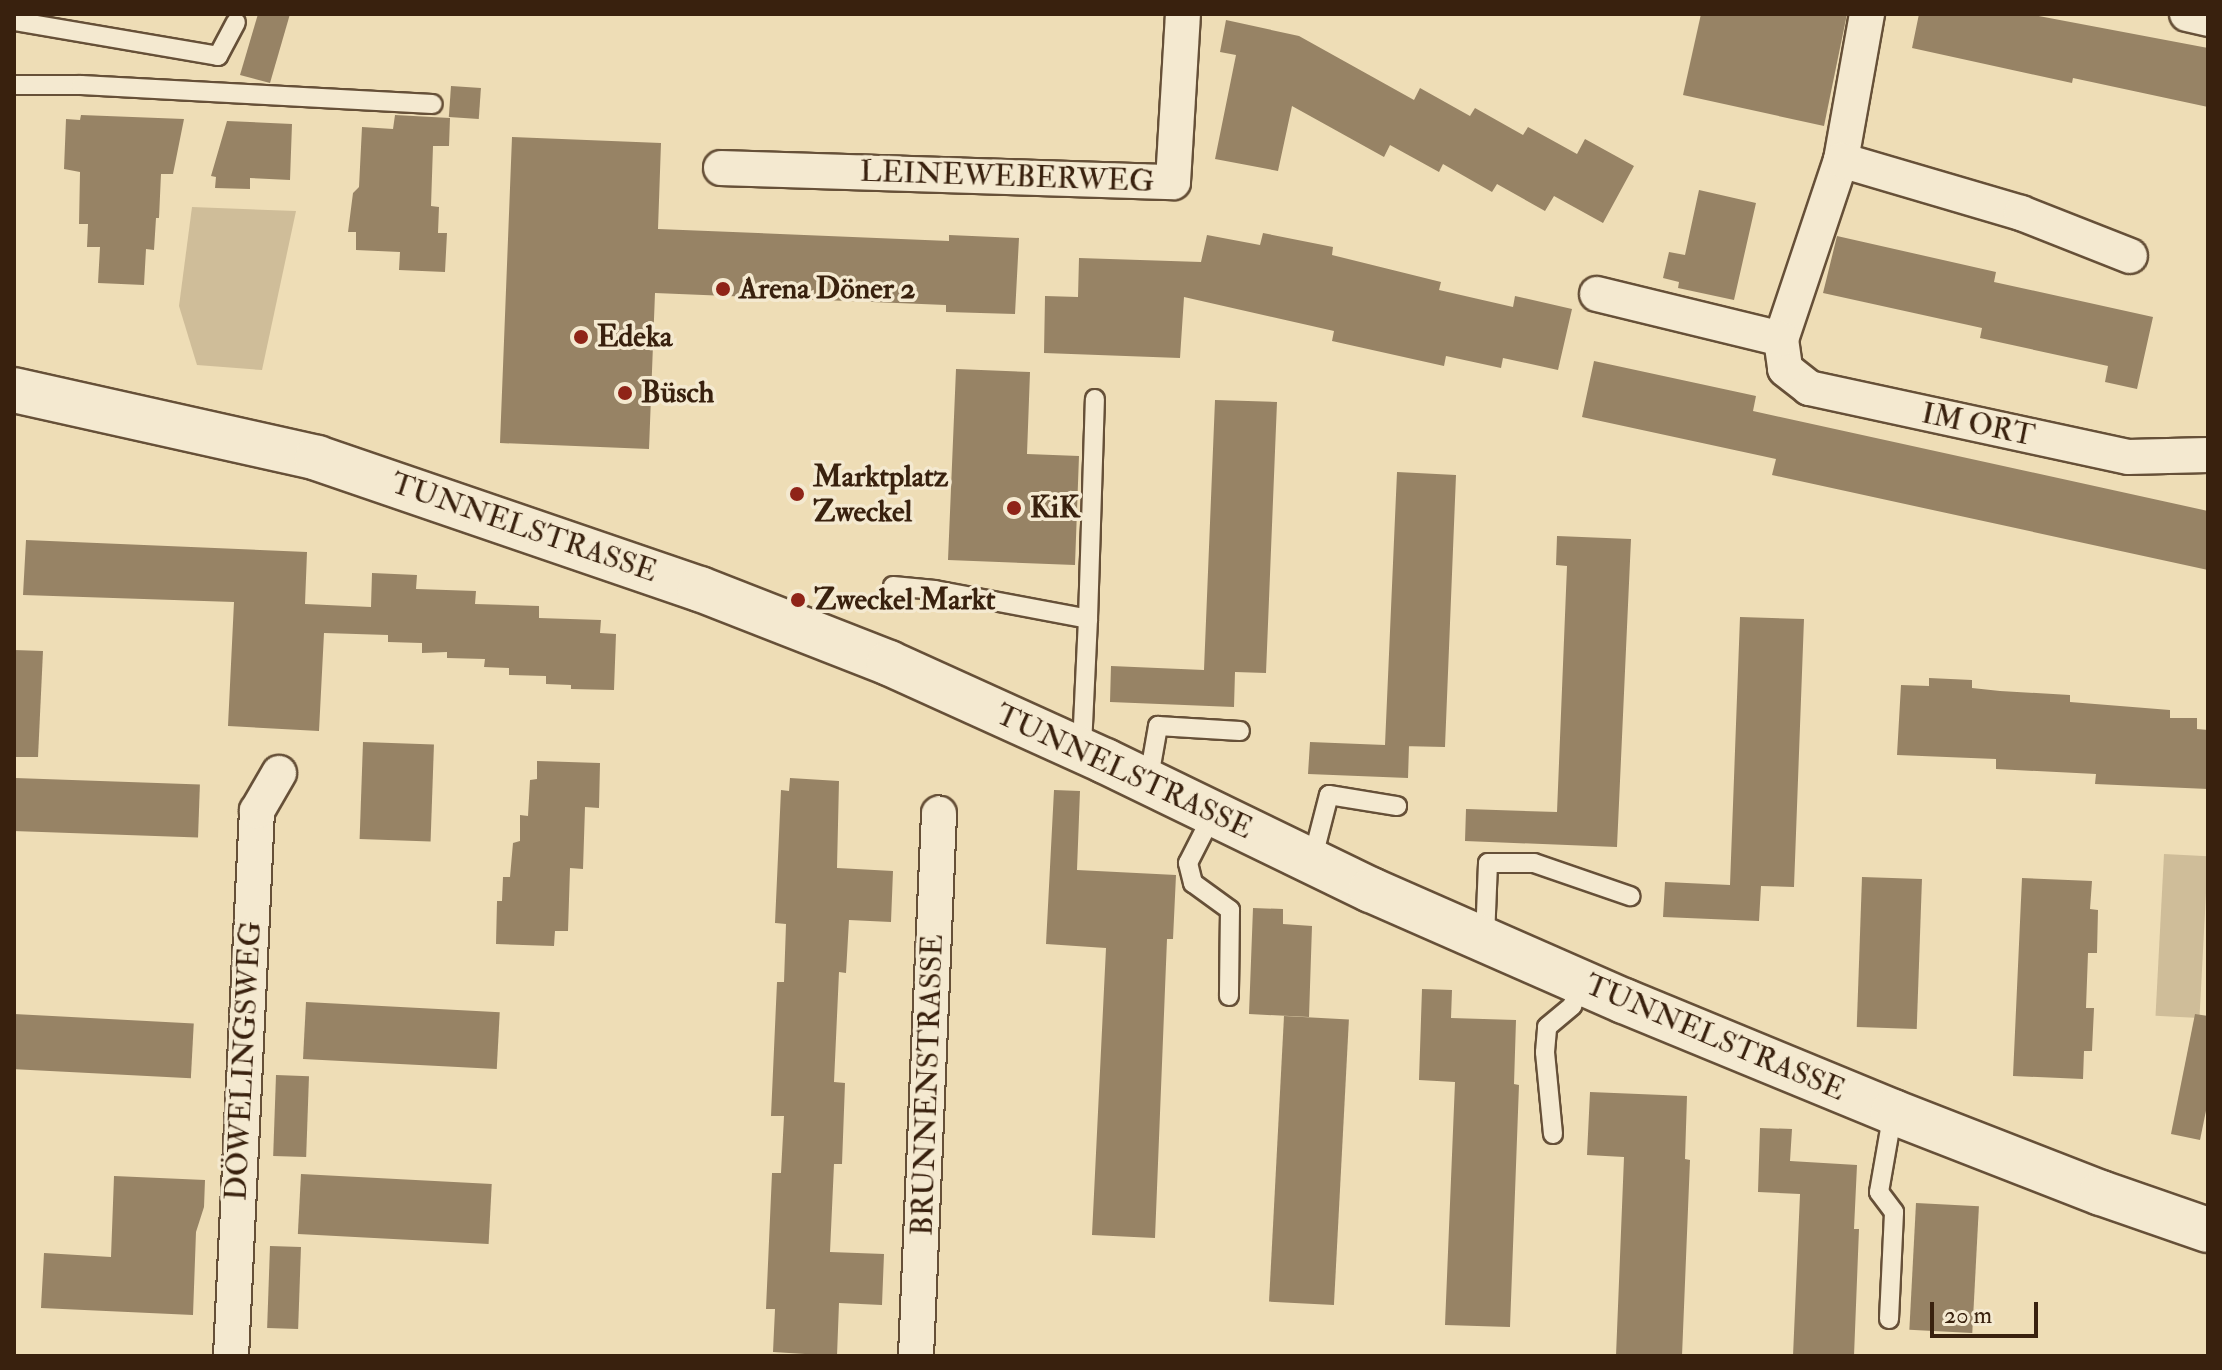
<!DOCTYPE html>
<html>
<head>
<meta charset="utf-8">
<style>
  body { margin:0 }
  #map { position:relative; width:2222px; height:1370px; overflow:hidden; background:#eeddb6; font-family:"IM FELL Double Pica",serif }
  div>[style] { position:absolute }
  .green>* { inset:0; background:#cfbd99; transform-origin:0 0 }
  .building>* { inset:0; background:#978365; transform-origin:0 0 }
  .roads { filter:drop-shadow(2px 0 #665038) drop-shadow(-2px 0 #665038) drop-shadow(0 2px #665038) drop-shadow(0 -2px #665038) }
  .lane>* { height:18px; margin:-9px; padding:0 9px; transform-origin:9px; border-radius:9px; background:#f4e9d0 }
  .street>* { height:34px; margin:-17px; padding:0 17px; transform-origin:17px; border-radius:17px; background:#f4e9d0 }
  .secondary>* { height:44px; margin:-22px; padding:0 22px; transform-origin:22px; border-radius:22px; background:#f4e9d0 }
  .dots>* { width:22px; height:22px; translate:-50% -50%; box-sizing:border-box; border:4px solid #f4e9d0; border-radius:50% }
  span { translate:-50% -50%; white-space:nowrap; text-align:center; line-height:1.15; -webkit-text-stroke:7px #f4e9d0; paint-order:stroke }
  .street-label { font-size:30px; color:#39210e }
  .poi-label { font-size:30px; color:#39210e; font-weight:700 }
  .left { translate:0 -50%; text-align:left }
  .frame { position:absolute; inset:0; border:16px solid #39210e; pointer-events:none }
  .scale { position:absolute; left:1930px; top:1302px; width:108px; height:36px; box-sizing:border-box; border:4px solid #39210e; border-top:0; padding-left:10px; font-size:24px; line-height:28px; white-space:nowrap; color:#39210e; -webkit-text-stroke:6px #f4e9d0; paint-order:stroke }
</style>
</head>
<body>
<div id="map">
  <div class="green">
    <div style="clip-path:polygon(192px 207px,296px 211px,262px 370px,197px 365px,179px 306px)"></div>
    <div style="left:2164px;top:854px;width:44px;height:162px;rotate:3deg"></div>
  </div>
  <div class="building">
    <div style="clip-path:polygon(258px 14px,290px 14px,270px 83px,240px 75px)"></div>
    <div style="clip-path:polygon(1701px 14px,1847px 14px,1824px 126px,1683px 95px)"></div>
    <div style="clip-path:polygon(1919px 14px,2028px 14px,2208px 48px,2208px 107px,2073px 78px,2072px 83px,1912px 48px)"></div>
    <div style="clip-path:polygon(1226px 20px,1299px 36px,1414px 100px,1420px 88px,1470px 116px,1475px 108px,1523px 135px,1528px 127px,1577px 154px,1585px 139px,1634px 166px,1603px 223px,1554px 196px,1545px 211px,1497px 184px,1492px 192px,1443px 164px,1439px 172px,1390px 145px,1384px 157px,1292px 106px,1278px 171px,1215px 159px,1236px 55px,1220px 52px)"></div>
    <div style="left:451px;top:86px;width:30px;height:31px;rotate:4deg"></div>
    <div style="clip-path:polygon(81px 115px,184px 119px,173px 174px,161px 174px,159px 218px,156px 218px,154px 250px,146px 249px,144px 285px,98px 283px,100px 247px,87px 247px,88px 224px,79px 224px,80px 172px,64px 169px,66px 119px,80px 120px)"></div>
    <div style="clip-path:polygon(395px 115px,450px 118px,449px 146px,433px 146px,431px 206px,439px 207px,438px 233px,447px 233px,445px 272px,399px 270px,400px 252px,356px 250px,356px 232px,348px 232px,353px 193px,359px 187px,362px 127px,393px 129px)"></div>
    <div style="clip-path:polygon(227px 121px,292px 124px,290px 180px,250px 178px,250px 189px,215px 188px,216px 177px,211px 176px)"></div>
    <div style="clip-path:polygon(512px 137px,661px 143px,658px 229px,949px 241px,949px 235px,1019px 238px,1015px 314px,946px 312px,946px 305px,655px 293px,649px 449px,500px 443px)"></div>
    <div style="clip-path:polygon(1699px 190px,1756px 203px,1734px 300px,1678px 288px,1679px 282px,1663px 278px,1669px 252px,1685px 255px)"></div>
    <div style="clip-path:polygon(1263px 233px,1333px 247px,1332px 255px,1441px 282px,1439px 290px,1513px 307px,1515px 296px,1572px 309px,1558px 370px,1503px 358px,1501px 368px,1446px 356px,1444px 366px,1332px 341px,1334px 331px,1184px 297px,1180px 358px,1044px 353px,1045px 296px,1078px 297px,1079px 258px,1201px 262px,1207px 235px,1260px 245px)"></div>
    <div style="clip-path:polygon(1837px 236px,1996px 272px,1994px 282px,2153px 317px,2137px 389px,2105px 382px,2108px 366px,1980px 338px,1982px 328px,1823px 293px)"></div>
    <div style="clip-path:polygon(1594px 361px,1756px 396px,1753px 411px,2208px 511px,2208px 570px,1772px 475px,1776px 459px,1582px 417px)"></div>
    <div style="clip-path:polygon(956px 369px,1030px 372px,1027px 454px,1079px 456px,1075px 565px,948px 560px)"></div>
    <div style="clip-path:polygon(1215px 400px,1277px 402px,1266px 673px,1235px 672px,1234px 707px,1110px 702px,1111px 666px,1204px 670px)"></div>
    <div style="clip-path:polygon(1397px 472px,1456px 475px,1445px 747px,1401px 746px,1409px 746px,1408px 778px,1308px 774px,1310px 742px,1385px 745px)"></div>
    <div style="clip-path:polygon(1557px 536px,1631px 539px,1617px 847px,1465px 841px,1466px 809px,1557px 812px,1567px 566px,1556px 565px)"></div>
    <div style="clip-path:polygon(26px 540px,307px 552px,305px 604px,371px 607px,372px 573px,417px 575px,416px 589px,476px 591px,475px 604px,539px 606px,539px 618px,601px 620px,600px 633px,616px 634px,614px 690px,571px 689px,571px 685px,546px 684px,546px 676px,509px 675px,509px 668px,484px 667px,485px 659px,447px 658px,447px 652px,422px 653px,422px 643px,388px 642px,388px 635px,324px 633px,319px 731px,228px 726px,234px 602px,23px 595px)"></div>
    <div style="clip-path:polygon(1740px 617px,1804px 619px,1794px 887px,1761px 886px,1759px 921px,1663px 917px,1665px 882px,1730px 885px)"></div>
    <div style="clip-path:polygon(14px 650px,43px 651px,38px 757px,14px 757px)"></div>
    <div style="clip-path:polygon(1929px 678px,1972px 680px,1972px 688px,2000px 691px,2070px 695px,2070px 702px,2170px 710px,2170px 718px,2197px 718px,2197px 729px,2208px 730px,2208px 789px,2095px 784px,2096px 774px,1996px 769px,1996px 759px,1897px 755px,1901px 685px,1929px 686px)"></div>
    <div style="left:363px;top:742px;width:71px;height:97px;rotate:2deg"></div>
    <div style="clip-path:polygon(537px 761px,600px 763px,599px 808px,585px 807px,583px 869px,570px 868px,568px 931px,555px 931px,554px 946px,496px 944px,497px 901px,502px 901px,503px 877px,510px 877px,513px 843px,520px 841px,520px 815px,528px 816px,530px 780px,537px 779px)"></div>
    <div style="left:15px;top:778px;width:185px;height:53px;rotate:2deg"></div>
    <div style="clip-path:polygon(790px 778px,839px 781px,837px 868px,893px 871px,891px 922px,849px 920px,846px 973px,839px 972px,834px 1082px,845px 1083px,842px 1164px,834px 1164px,830px 1252px,884px 1254px,882px 1305px,839px 1303px,837px 1356px,773px 1352px,775px 1309px,766px 1309px,772px 1173px,781px 1173px,784px 1116px,771px 1116px,777px 982px,784px 982px,786px 924px,775px 923px,781px 790px,789px 791px)"></div>
    <div style="clip-path:polygon(1054px 790px,1080px 791px,1077px 870px,1176px 875px,1173px 939px,1167px 939px,1155px 1238px,1092px 1235px,1106px 948px,1046px 944px)"></div>
    <div style="left:1862px;top:877px;width:60px;height:150px;rotate:2deg"></div>
    <div style="clip-path:polygon(2022px 878px,2092px 881px,2090px 909px,2098px 910px,2097px 953px,2088px 953px,2086px 1008px,2094px 1008px,2092px 1051px,2084px 1051px,2083px 1079px,2013px 1076px)"></div>
    <div style="clip-path:polygon(1253px 908px,1283px 909px,1283px 924px,1312px 926px,1309px 1017px,1249px 1014px)"></div>
    <div style="clip-path:polygon(1422px 989px,1452px 990px,1451px 1018px,1516px 1020px,1514px 1084px,1519px 1085px,1510px 1327px,1445px 1325px,1455px 1082px,1419px 1080px)"></div>
    <div style="left:306px;top:1002px;width:194px;height:57px;rotate:3deg"></div>
    <div style="left:14px;top:1014px;width:180px;height:55px;rotate:3deg"></div>
    <div style="clip-path:polygon(2195px 1014px,2208px 1016px,2208px 1101px,2200px 1140px,2171px 1134px)"></div>
    <div style="left:1284px;top:1016px;width:65px;height:286px;rotate:3deg"></div>
    <div style="left:276px;top:1075px;width:33px;height:81px;rotate:2deg"></div>
    <div style="clip-path:polygon(1590px 1092px,1687px 1096px,1685px 1159px,1690px 1160px,1682px 1356px,1616px 1356px,1624px 1157px,1587px 1155px)"></div>
    <div style="clip-path:polygon(1760px 1128px,1792px 1129px,1790px 1161px,1857px 1165px,1854px 1229px,1859px 1229px,1854px 1356px,1793px 1356px,1800px 1194px,1758px 1192px)"></div>
    <div style="left:301px;top:1174px;width:191px;height:60px;rotate:3deg"></div>
    <div style="clip-path:polygon(114px 1176px,205px 1180px,204px 1207px,196px 1232px,193px 1315px,41px 1308px,44px 1253px,111px 1257px)"></div>
    <div style="left:1916px;top:1203px;width:63px;height:127px;rotate:3deg"></div>
    <div style="left:270px;top:1246px;width:31px;height:82px;rotate:2deg"></div>
  </div>
  <div class="roads">
    <div class="lane">
      <div style="left:14px;top:21px;width:207px;rotate:9.7deg"></div>
      <div style="left:218px;top:56px;width:38px;rotate:-62deg"></div>
      <div style="left:14px;top:85px;width:67px"></div>
      <div style="left:81px;top:85px;width:352px;rotate:3.1deg"></div>
      <div style="left:893px;top:586px;width:42px;rotate:5.4deg"></div>
      <div style="left:935px;top:590px;width:156px;rotate:10.7deg"></div>
      <div style="left:1088px;top:619px;width:129px;rotate:92.7deg"></div>
      <div style="left:1088px;top:619px;width:220px;rotate:-88.2deg"></div>
      <div style="left:1148px;top:783px;width:58px;rotate:-80deg"></div>
      <div style="left:1158px;top:726px;width:82px;rotate:3.5deg"></div>
      <div style="left:1213px;top:814px;width:55px;rotate:117deg"></div>
      <div style="left:1188px;top:863px;width:21px;rotate:76deg"></div>
      <div style="left:1193px;top:883px;width:46px;rotate:36.1deg"></div>
      <div style="left:1230px;top:910px;width:86px;rotate:90.7deg"></div>
      <div style="left:1312px;top:861px;width:68px;rotate:-75.6deg"></div>
      <div style="left:1329px;top:795px;width:69px;rotate:9.2deg"></div>
      <div style="left:1485px;top:938px;width:75px;rotate:-87.7deg"></div>
      <div style="left:1488px;top:863px;width:46px"></div>
      <div style="left:1534px;top:863px;width:102px;rotate:19deg"></div>
      <div style="left:1553px;top:1134px;width:82px;rotate:-95.6deg"></div>
      <div style="left:1545px;top:1052px;width:25px;rotate:-85deg"></div>
      <div style="left:1547px;top:1027px;width:33px;rotate:-40deg"></div>
      <div style="left:1572px;top:1006px;width:26px;rotate:-67deg"></div>
      <div style="left:1889px;top:1319px;width:107px;rotate:-87.3deg"></div>
      <div style="left:1894px;top:1212px;width:25px;rotate:-127deg"></div>
      <div style="left:1879px;top:1192px;width:81px;rotate:-80.1deg"></div>
    </div>
    <div class="street">
      <div style="left:1867px;top:14px;width:148px;rotate:100.1deg"></div>
      <div style="left:1841px;top:160px;width:189px;rotate:108.5deg"></div>
      <div style="left:1781px;top:339px;width:30px;rotate:82deg"></div>
      <div style="left:1785px;top:369px;width:31px;rotate:38deg"></div>
      <div style="left:1809px;top:388px;width:326px;rotate:12.2deg"></div>
      <div style="left:2128px;top:457px;width:80px;rotate:-1.4deg"></div>
      <div style="left:2187px;top:14px;width:22px;rotate:13deg"></div>
      <div style="left:1841px;top:160px;width:188px;rotate:16.4deg"></div>
      <div style="left:2021px;top:213px;width:117px;rotate:21.5deg"></div>
      <div style="left:721px;top:168px;width:452px;rotate:1.8deg"></div>
      <div style="left:1173px;top:182px;width:168px;rotate:-86.6deg"></div>
      <div style="left:1597px;top:294px;width:189px;rotate:13.7deg"></div>
      <div style="left:231px;top:1356px;width:546px;rotate:-87.27deg"></div>
      <div style="left:257px;top:811px;width:44px;rotate:-59.9deg"></div>
      <div style="left:916px;top:1356px;width:543px;rotate:-87.57deg"></div>
    </div>
    <div class="secondary">
      <div style="left:14px;top:390px;width:311px;rotate:12.6deg"></div>
      <div style="left:317px;top:458px;width:405px;rotate:18.9deg"></div>
      <div style="left:700px;top:589px;width:203px;rotate:21.4deg"></div>
      <div style="left:889px;top:663px;width:237px;rotate:24.4deg"></div>
      <div style="left:1105px;top:761px;width:296px;rotate:25.9deg"></div>
      <div style="left:1371px;top:890px;width:276px;rotate:23.7deg"></div>
      <div style="left:1624px;top:1001px;width:291px;rotate:22.4deg"></div>
      <div style="left:1893px;top:1112px;width:223px;rotate:21.3deg"></div>
      <div style="left:2101px;top:1193px;width:113px;rotate:19.1deg"></div>
    </div>
  </div>
  <div class="dots">
    <div style="left:723px;top:289px;background:#8f2418"></div>
    <div style="left:581px;top:337px;background:#8f2418"></div>
    <div style="left:625px;top:393px;background:#8f2418"></div>
    <div style="left:797px;top:494px;background:#8f2418"></div>
    <div style="left:1014px;top:508px;background:#8f2418"></div>
    <div style="left:798px;top:600px;background:#8f2418"></div>
  </div>
  <div class="street-label">
    <span style="left:1007px;top:177px;rotate:2deg">LEINEWEBERWEG</span>
    <span style="left:1978px;top:425px;rotate:12deg">IM ORT</span>
    <span style="left:524px;top:528px;rotate:19deg">TUNNELSTRASSE</span>
    <span style="left:1124px;top:772px;rotate:25deg">TUNNELSTRASSE</span>
    <span style="left:1715px;top:1038px;rotate:23deg">TUNNELSTRASSE</span>
    <span style="left:244px;top:1061px;rotate:-87deg">DÖWELINGSWEG</span>
    <span style="left:928px;top:1085px;rotate:-88deg">BRUNNENSTRASSE</span>
  </div>
  <div class="poi-label">
    <span class="left" style="left:739px;top:289px">Arena Döner 2</span>
    <span class="left" style="left:597px;top:337px">Edeka</span>
    <span class="left" style="left:641px;top:393px">Büsch</span>
    <span class="left" style="left:813px;top:494px">Marktplatz<br>Zweckel</span>
    <span class="left" style="left:1030px;top:508px">KiK</span>
    <span class="left" style="left:814px;top:600px">Zweckel Markt</span>
  </div>
  <div class="frame"></div>
  <div class="scale">20 m</div>
</div>
</body>
</html>
